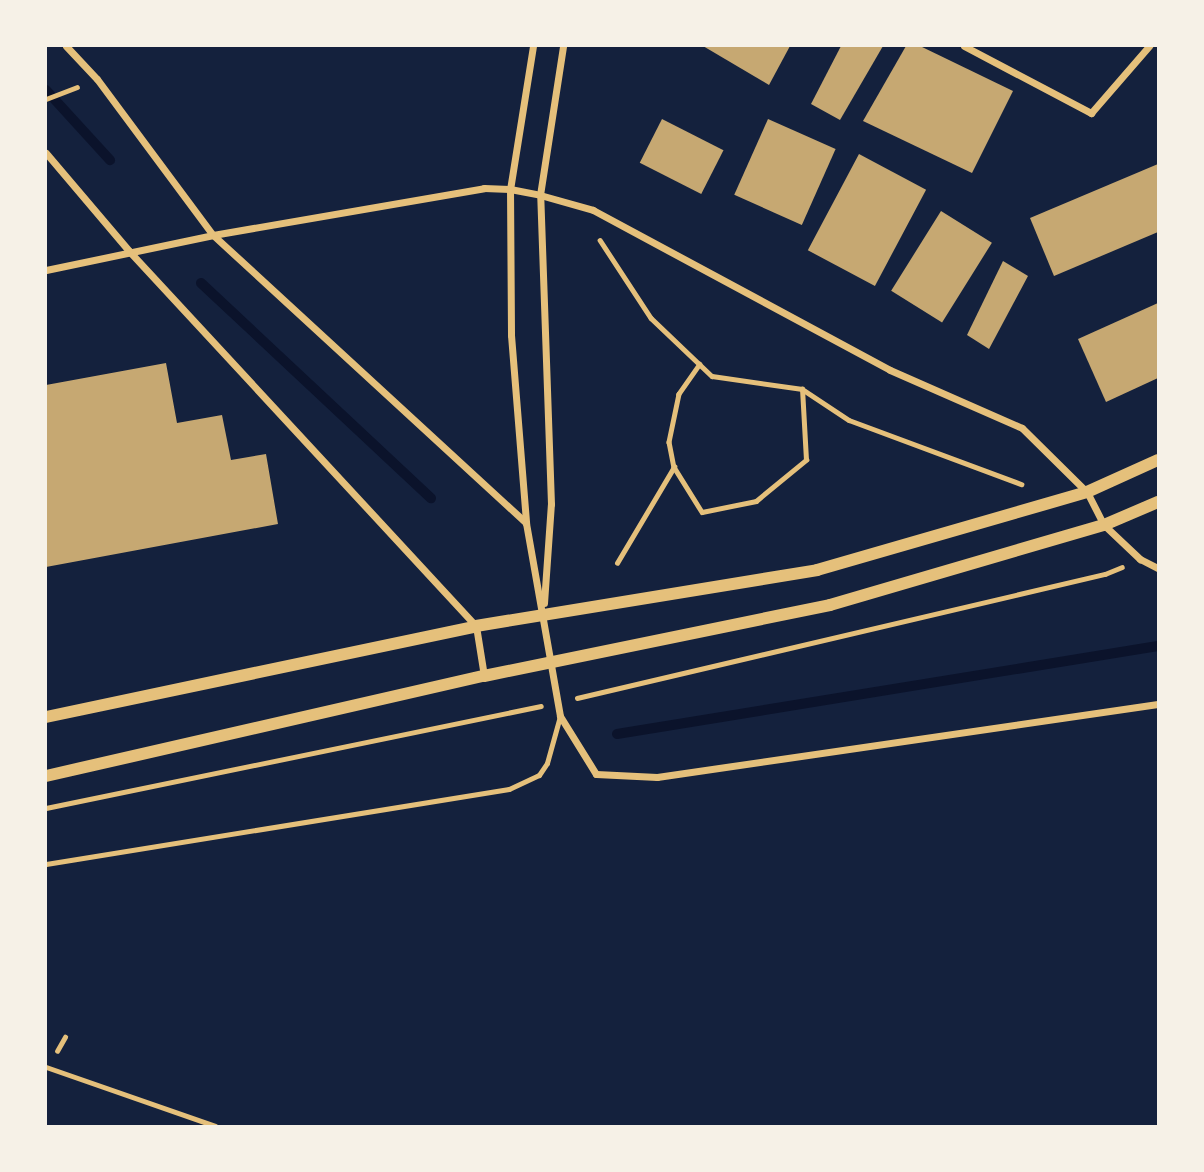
<!DOCTYPE html>
<html>
<head>
<meta charset="utf-8">
<style>
  body { margin:0 }
  #map { position:relative; width:1204px; height:1172px; overflow:hidden; background:#14213d; font-family:"PT Sans",sans-serif }
  div>[style] { position:absolute }
  .stream>* { height:10px; margin:-5px; padding:0 5px; transform-origin:5px; border-radius:5px; background:#0b132b }
  .building>* { inset:0; background:#c6a872; transform-origin:0 0 }
  .path>* { height:4.5px; margin:-2.25px; padding:0 2.25px; transform-origin:2.25px; border-radius:2.25px; background:#e5c07b }
  .service>* { height:5px; margin:-2.5px; padding:0 2.5px; transform-origin:2.5px; border-radius:2.5px; background:#e5c07b }
  .minor>* { height:7px; margin:-3.5px; padding:0 3.5px; transform-origin:3.5px; border-radius:3.5px; background:#e5c07b }
  .tertiary>* { height:12px; margin:-6px; padding:0 6px; transform-origin:6px; border-radius:6px; background:#e5c07b }
  span { translate:-50% -50%; white-space:nowrap; text-align:center; line-height:1.15; -webkit-text-stroke:7px #f6f1e7; paint-order:stroke }
  .frame { position:absolute; inset:0; border:47px solid #f6f1e7; pointer-events:none }
</style>
</head>
<body>
<div id="map">
  <div class="stream">
    <div style="left:46px;top:90px;width:95px;rotate:47.6deg"></div>
    <div style="left:201px;top:283px;width:315px;rotate:43.1deg"></div>
    <div style="left:617px;top:734px;width:548px;rotate:-9.24deg"></div>
  </div>
  <div class="building">
    <div style="clip-path:polygon(703px 46px,790px 46px,769px 85px)"></div>
    <div style="clip-path:polygon(841px 46px,883px 46px,840px 120px,811px 104px)"></div>
    <div style="clip-path:polygon(906px 46px,920px 46px,1013px 91px,972px 173px,863px 121px)"></div>
    <div style="left:662px;top:119px;width:69px;height:49px;rotate:27deg"></div>
    <div style="left:768px;top:119px;width:74px;height:83px;rotate:24deg"></div>
    <div style="left:859px;top:154px;width:76px;height:109px;rotate:28deg"></div>
    <div style="clip-path:polygon(1158px 164px,1158px 232px,1054px 276px,1030px 218px)"></div>
    <div style="left:941px;top:211px;width:60px;height:94px;rotate:32deg"></div>
    <div style="clip-path:polygon(1003px 261px,1028px 276px,989px 349px,967px 335px)"></div>
    <div style="clip-path:polygon(1158px 303px,1158px 378px,1106px 402px,1078px 339px)"></div>
    <div style="clip-path:polygon(166px 363px,177px 423px,222px 415px,231px 460px,266px 454px,278px 524px,46px 567px,46px 385px)"></div>
  </div>
  <div class="path">
    <div style="left:46px;top:99px;width:33px;rotate:-21deg"></div>
    <div style="left:600px;top:240px;width:93px;rotate:56.8deg"></div>
    <div style="left:651px;top:318px;width:84px;rotate:43.6deg"></div>
    <div style="left:712px;top:376px;width:91px;rotate:8.2deg"></div>
    <div style="left:802px;top:389px;width:56px;rotate:33.4deg"></div>
    <div style="left:849px;top:420px;width:184px;rotate:20.4deg"></div>
    <div style="left:700px;top:364px;width:37px;rotate:125deg"></div>
    <div style="left:679px;top:394px;width:49px;rotate:101.8deg"></div>
    <div style="left:669px;top:442px;width:25px;rotate:79deg"></div>
    <div style="left:674px;top:467px;width:53px;rotate:58.1deg"></div>
    <div style="left:702px;top:512px;width:55px;rotate:-11.5deg"></div>
    <div style="left:756px;top:501px;width:65px;rotate:-39.4deg"></div>
    <div style="left:806px;top:460px;width:71px;rotate:-93.2deg"></div>
    <div style="left:617px;top:563px;width:112px;rotate:-59.3deg"></div>
    <div style="left:577px;top:698px;width:542px;rotate:-13.22deg"></div>
    <div style="left:1105px;top:574px;width:18px;rotate:-22deg"></div>
    <div style="left:46px;top:808px;width:505px;rotate:-11.64deg"></div>
    <div style="left:57px;top:1051px;width:16px;rotate:-60deg"></div>
  </div>
  <div class="service">
    <div style="left:46px;top:864px;width:469px;rotate:-9.2deg"></div>
    <div style="left:509px;top:789px;width:33px;rotate:-25deg"></div>
    <div style="left:539px;top:775px;width:14px;rotate:-56deg"></div>
    <div style="left:547px;top:763px;width:49px;rotate:-74.5deg"></div>
    <div style="left:46px;top:1067px;width:179px;rotate:19.2deg"></div>
  </div>
  <div class="minor">
    <div style="left:66px;top:46px;width:45px;rotate:46.8deg"></div>
    <div style="left:97px;top:79px;width:194px;rotate:53.4deg"></div>
    <div style="left:213px;top:235px;width:425px;rotate:42.6deg"></div>
    <div style="left:533px;top:46px;width:145px;rotate:99.1deg"></div>
    <div style="left:510px;top:189px;width:146px;rotate:89.6deg"></div>
    <div style="left:511px;top:335px;width:189px;rotate:85.4deg"></div>
    <div style="left:526px;top:523px;width:196px;rotate:80deg"></div>
    <div style="left:560px;top:716px;width:68px;rotate:58.2deg"></div>
    <div style="left:596px;top:774px;width:61px;rotate:2.8deg"></div>
    <div style="left:657px;top:777px;width:506px;rotate:-8.29deg"></div>
    <div style="left:964px;top:46px;width:144px;rotate:27.8deg"></div>
    <div style="left:1091px;top:113px;width:89px;rotate:-49.1deg"></div>
    <div style="left:46px;top:153px;width:128px;rotate:49.7deg"></div>
    <div style="left:129px;top:251px;width:511px;rotate:47.22deg"></div>
    <div style="left:476px;top:626px;width:51px;rotate:80.9deg"></div>
    <div style="left:46px;top:270px;width:171px;rotate:-11.8deg"></div>
    <div style="left:213px;top:235px;width:275px;rotate:-9.8deg"></div>
    <div style="left:484px;top:188px;width:26px;rotate:2deg"></div>
    <div style="left:510px;top:189px;width:31px;rotate:11deg"></div>
    <div style="left:540px;top:195px;width:55px;rotate:15.8deg"></div>
    <div style="left:593px;top:210px;width:337px;rotate:28.3deg"></div>
    <div style="left:890px;top:370px;width:144px;rotate:23.7deg"></div>
    <div style="left:1022px;top:428px;width:91px;rotate:44.6deg"></div>
    <div style="left:1087px;top:492px;width:37px;rotate:63deg"></div>
    <div style="left:1104px;top:525px;width:50px;rotate:43.4deg"></div>
    <div style="left:1140px;top:559px;width:20px;rotate:27deg"></div>
    <div style="left:544px;top:603px;width:99px;rotate:-86deg"></div>
    <div style="left:551px;top:504px;width:309px;rotate:-92deg"></div>
    <div style="left:540px;top:195px;width:151px;rotate:-81.2deg"></div>
  </div>
  <div class="tertiary">
    <div style="left:46px;top:717px;width:440px;rotate:-11.9deg"></div>
    <div style="left:476px;top:626px;width:346px;rotate:-9.3deg"></div>
    <div style="left:817px;top:570px;width:281px;rotate:-16.1deg"></div>
    <div style="left:1087px;top:492px;width:78px;rotate:-24.3deg"></div>
    <div style="left:46px;top:776px;width:449px;rotate:-12.9deg"></div>
    <div style="left:484px;top:676px;width:353px;rotate:-11.6deg"></div>
    <div style="left:830px;top:605px;width:285px;rotate:-16.3deg"></div>
    <div style="left:1104px;top:525px;width:59px;rotate:-23.1deg"></div>
  </div>
  <div class="frame"></div>
</div>
</body>
</html>
